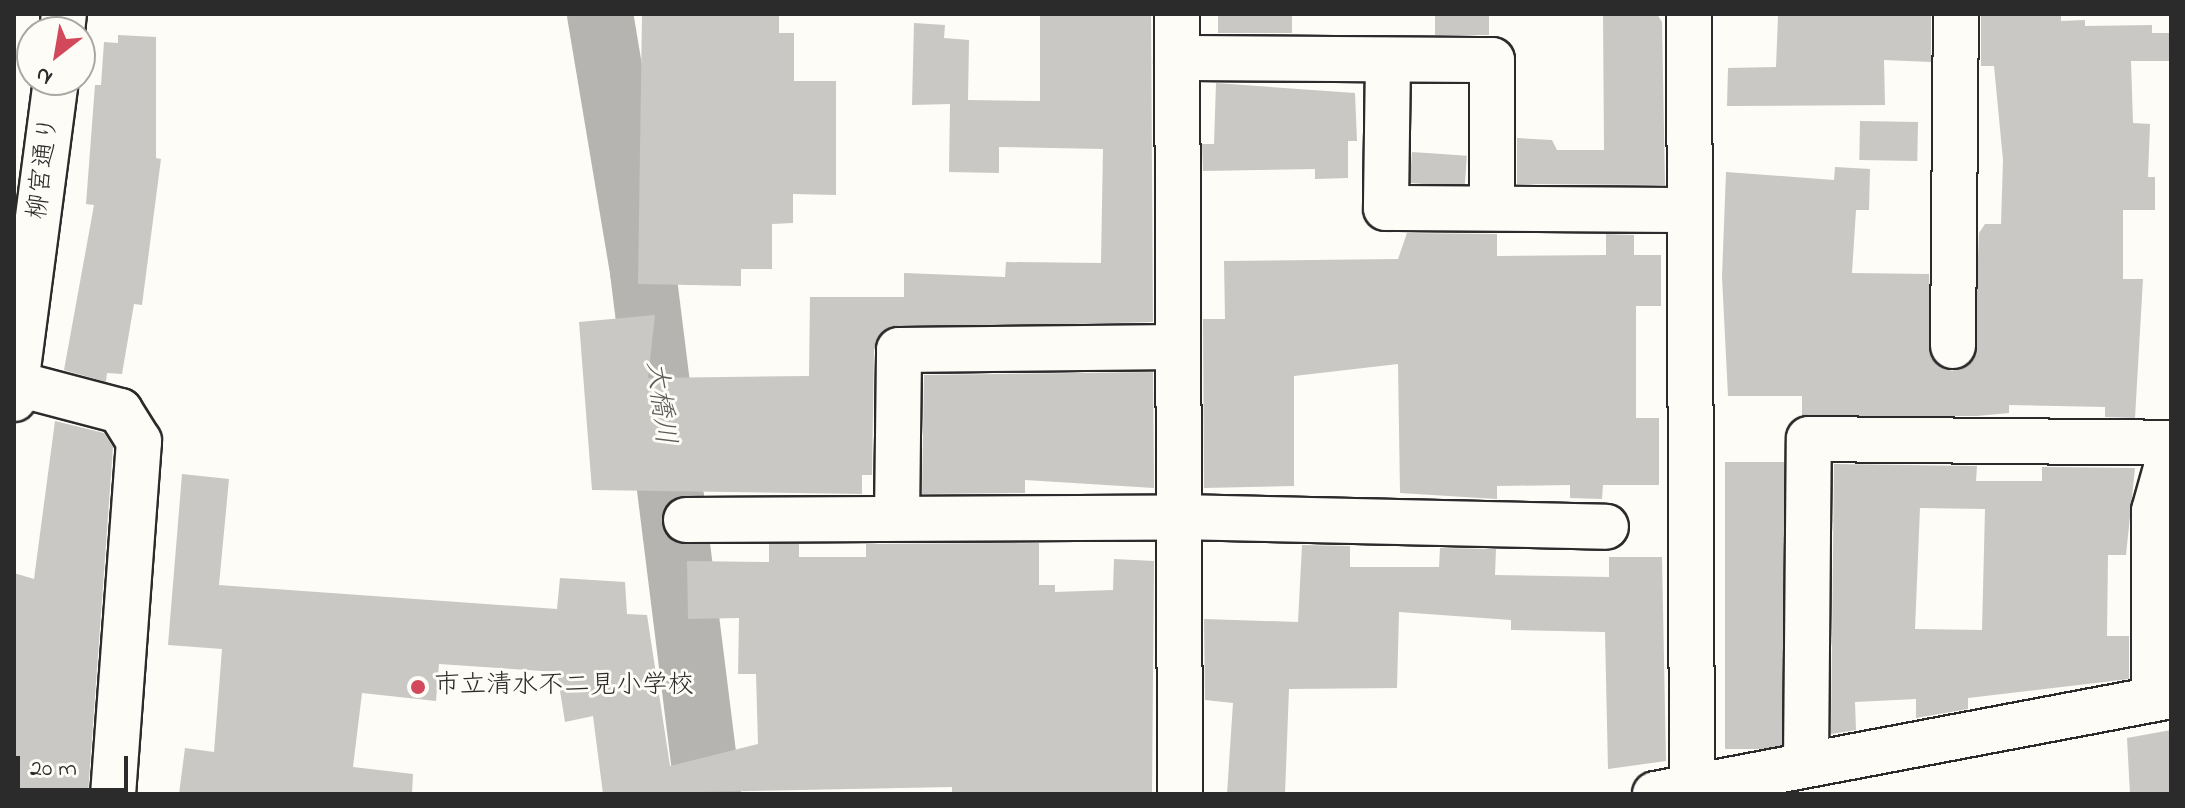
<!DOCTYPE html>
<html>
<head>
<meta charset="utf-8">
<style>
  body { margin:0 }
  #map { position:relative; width:2185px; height:808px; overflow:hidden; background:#fdfcf7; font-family:"Indie Flower","Klee One",sans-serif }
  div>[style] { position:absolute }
  .river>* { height:66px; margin:-33px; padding:0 33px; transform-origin:33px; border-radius:33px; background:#b5b4b1 }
  .building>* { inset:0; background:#c9c8c4; transform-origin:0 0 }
  .roads { filter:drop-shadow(2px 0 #2b2b2b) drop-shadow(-2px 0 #2b2b2b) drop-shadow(0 2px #2b2b2b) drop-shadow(0 -2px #2b2b2b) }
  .minor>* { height:44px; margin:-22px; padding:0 22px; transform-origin:22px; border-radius:22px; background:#fdfcf7 }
  .dots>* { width:22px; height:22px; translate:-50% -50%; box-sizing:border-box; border:4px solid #fdfcf7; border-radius:50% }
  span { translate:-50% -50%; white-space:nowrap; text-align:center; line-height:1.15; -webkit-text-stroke:6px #fdfcf7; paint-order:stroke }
  .street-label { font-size:26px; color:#2b2b2b }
  .poi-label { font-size:26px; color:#2b2b2b }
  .left { translate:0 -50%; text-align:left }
  .water-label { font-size:28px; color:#5b5b5a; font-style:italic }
  .frame { position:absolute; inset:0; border:16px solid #2b2b2b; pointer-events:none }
  .north { position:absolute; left:16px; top:16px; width:80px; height:80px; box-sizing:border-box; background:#fdfcf7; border:2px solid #a9a8a5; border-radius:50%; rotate:211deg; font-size:22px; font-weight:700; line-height:32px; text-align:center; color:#2b2b2b }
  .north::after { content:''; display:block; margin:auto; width:28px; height:36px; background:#d1495b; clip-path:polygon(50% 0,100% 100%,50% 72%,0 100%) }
  .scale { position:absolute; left:16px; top:756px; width:112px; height:36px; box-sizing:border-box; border:4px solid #2b2b2b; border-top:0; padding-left:10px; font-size:24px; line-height:28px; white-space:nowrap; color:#2b2b2b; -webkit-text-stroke:6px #fdfcf7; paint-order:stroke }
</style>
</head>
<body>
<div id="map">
  <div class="river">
    <div style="left:600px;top:14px;width:262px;rotate:80.5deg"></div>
    <div style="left:643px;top:272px;width:526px;rotate:82.9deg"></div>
  </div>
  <div class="building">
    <div style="clip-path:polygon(642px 14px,779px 14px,779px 33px,794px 33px,794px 81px,836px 81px,836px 195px,793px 194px,793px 223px,772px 224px,772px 269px,741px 269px,741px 286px,638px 284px)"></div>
    <div style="clip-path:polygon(1040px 14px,1151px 14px,1153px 322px,886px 329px,874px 350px,872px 475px,862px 475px,862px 494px,592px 490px,579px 322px,655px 315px,648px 378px,809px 376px,810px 297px,904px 297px,904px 273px,1005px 277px,1006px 262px,1101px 263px,1103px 149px,999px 147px,999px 173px,949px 172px,950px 104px,912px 105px,914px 23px,945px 25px,944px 38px,969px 40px,968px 100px,1040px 101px)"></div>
    <div style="left:1218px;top:14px;width:74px;height:19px"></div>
    <div style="left:1435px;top:14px;width:54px;height:21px"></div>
    <div style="clip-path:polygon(1603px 14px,1657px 14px,1662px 22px,1665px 185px,1517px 184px,1517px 138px,1552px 140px,1557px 150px,1604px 150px)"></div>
    <div style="clip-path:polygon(1848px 14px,1931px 14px,1931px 62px,1884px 60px,1885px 105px,1727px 106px,1728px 68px,1776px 67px,1778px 16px)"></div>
    <div style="clip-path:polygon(1981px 14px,2061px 14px,2061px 21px,2085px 20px,2085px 26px,2152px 25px,2152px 33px,2171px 33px,2171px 61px,2131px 61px,2133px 123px,2150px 124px,2148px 177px,2155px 177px,2155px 210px,2123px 210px,2123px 279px,2143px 279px,2135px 418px,2105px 417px,2105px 407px,2009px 405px,2009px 413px,1977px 416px,1802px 416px,1802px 396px,1728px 396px,1722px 277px,1726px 172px,1834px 180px,1835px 167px,1870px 169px,1869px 210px,1856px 210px,1852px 273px,1929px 274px,1931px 358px,1952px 371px,1974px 359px,1979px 233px,1985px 224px,2001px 224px,2003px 160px,1994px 66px,1981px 66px)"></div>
    <div style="clip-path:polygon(118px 35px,156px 37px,156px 158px,161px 159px,142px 305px,134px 304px,122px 374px,107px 373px,106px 382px,64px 370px,94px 205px,86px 204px,95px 85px,101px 85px,104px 42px,118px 43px)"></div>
    <div style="clip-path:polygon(1216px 83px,1355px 93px,1357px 141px,1348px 141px,1348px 178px,1315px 179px,1315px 169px,1203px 171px,1202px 144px,1214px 144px)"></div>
    <div style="left:1860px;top:121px;width:58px;height:39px;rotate:1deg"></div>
    <div style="left:1412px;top:152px;width:55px;height:31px;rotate:4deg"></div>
    <div style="clip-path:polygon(1407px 233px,1497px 234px,1497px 256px,1606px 255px,1606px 234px,1634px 235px,1634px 255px,1661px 255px,1661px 306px,1636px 306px,1636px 418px,1659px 418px,1659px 485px,1603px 485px,1602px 499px,1570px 498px,1570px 485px,1497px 486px,1497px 499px,1400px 493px,1398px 364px,1294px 376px,1294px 486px,1204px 488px,1203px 319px,1225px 319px,1224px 261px,1398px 259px)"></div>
    <div style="clip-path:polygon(1153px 372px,1154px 488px,1025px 480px,1025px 493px,922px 494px,924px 375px)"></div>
    <div style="clip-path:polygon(55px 421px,104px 433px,113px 447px,88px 794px,14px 794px,14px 573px,34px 579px)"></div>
    <div style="left:1725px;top:462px;width:59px;height:287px"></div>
    <div style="clip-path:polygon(evenodd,1834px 464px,1977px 466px,1976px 481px,2042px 481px,2042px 467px,2135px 468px,2126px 555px,2108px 555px,2107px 636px,2129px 636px,2129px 679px,1968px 698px,1968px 709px,1916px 718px,1916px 699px,1855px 702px,1856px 730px,1831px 734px,1834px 464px,1920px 508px,1985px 509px,1982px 630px,1915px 629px,1920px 508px)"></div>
    <div style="clip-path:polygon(182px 474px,229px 479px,219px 585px,557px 609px,560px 578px,625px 582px,627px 614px,647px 615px,670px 766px,758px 744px,756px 674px,738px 674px,739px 618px,688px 619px,687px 561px,769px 562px,769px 544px,799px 544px,799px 557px,866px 557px,866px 544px,1039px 543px,1039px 585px,1055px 585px,1055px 592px,1113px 590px,1114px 559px,1154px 561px,1152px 794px,952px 794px,952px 787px,603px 794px,593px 716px,565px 722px,557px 672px,439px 664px,436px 701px,362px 693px,353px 767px,413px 774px,412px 794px,179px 794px,185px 748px,214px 752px,222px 649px,168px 645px)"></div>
    <div style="clip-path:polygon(1302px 545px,1350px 546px,1350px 567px,1439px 567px,1440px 548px,1496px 549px,1495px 575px,1609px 577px,1609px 557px,1662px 557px,1666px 761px,1608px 769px,1605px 632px,1511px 630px,1511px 620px,1399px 612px,1397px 688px,1289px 689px,1285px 794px,1227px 794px,1233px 703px,1205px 700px,1204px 619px,1298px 622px)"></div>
    <div style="clip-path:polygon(2171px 730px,2171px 794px,2130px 794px,2127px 738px)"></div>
  </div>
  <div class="roads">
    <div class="minor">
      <div style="left:1177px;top:14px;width:780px;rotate:89.78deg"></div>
      <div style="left:1689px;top:14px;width:780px;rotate:89.78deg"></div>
      <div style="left:62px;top:32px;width:18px;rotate:-84deg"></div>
      <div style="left:1177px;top:58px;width:315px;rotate:0.4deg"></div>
      <div style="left:1492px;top:60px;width:148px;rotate:90deg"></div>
      <div style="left:1388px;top:60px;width:148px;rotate:90.8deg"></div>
      <div style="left:1386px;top:208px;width:303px;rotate:0.4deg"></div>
      <div style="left:1953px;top:346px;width:332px;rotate:-89.5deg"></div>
      <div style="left:14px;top:383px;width:110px;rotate:14.8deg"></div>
      <div style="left:120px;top:411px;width:36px;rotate:58deg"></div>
      <div style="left:139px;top:441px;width:354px;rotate:94.2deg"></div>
      <div style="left:14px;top:399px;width:322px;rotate:-82.5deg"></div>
      <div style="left:897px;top:518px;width:168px;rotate:-89.3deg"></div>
      <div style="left:899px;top:350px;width:279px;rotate:-0.6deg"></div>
      <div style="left:686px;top:520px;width:493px;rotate:-0.3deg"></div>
      <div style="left:1179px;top:517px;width:427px;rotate:1.3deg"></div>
      <div style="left:2154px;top:699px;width:188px;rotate:-90deg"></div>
      <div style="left:2154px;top:511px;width:63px;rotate:-74.4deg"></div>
      <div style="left:1806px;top:762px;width:323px;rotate:-89.5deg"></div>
      <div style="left:1809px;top:439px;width:362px;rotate:0.6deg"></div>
      <div style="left:1655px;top:794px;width:525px;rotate:-10.75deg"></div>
    </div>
  </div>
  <div class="dots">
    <div style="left:418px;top:687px;background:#d1495b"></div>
  </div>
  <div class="street-label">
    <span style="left:45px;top:168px;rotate:-83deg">柳宮通り</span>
  </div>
  <div class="poi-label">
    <span class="left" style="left:434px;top:687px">市立清水不二見小学校</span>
  </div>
  <div class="water-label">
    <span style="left:659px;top:403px;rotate:83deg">大橋川</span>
  </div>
  <div class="frame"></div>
  <div class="north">N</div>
  <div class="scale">20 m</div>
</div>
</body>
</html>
